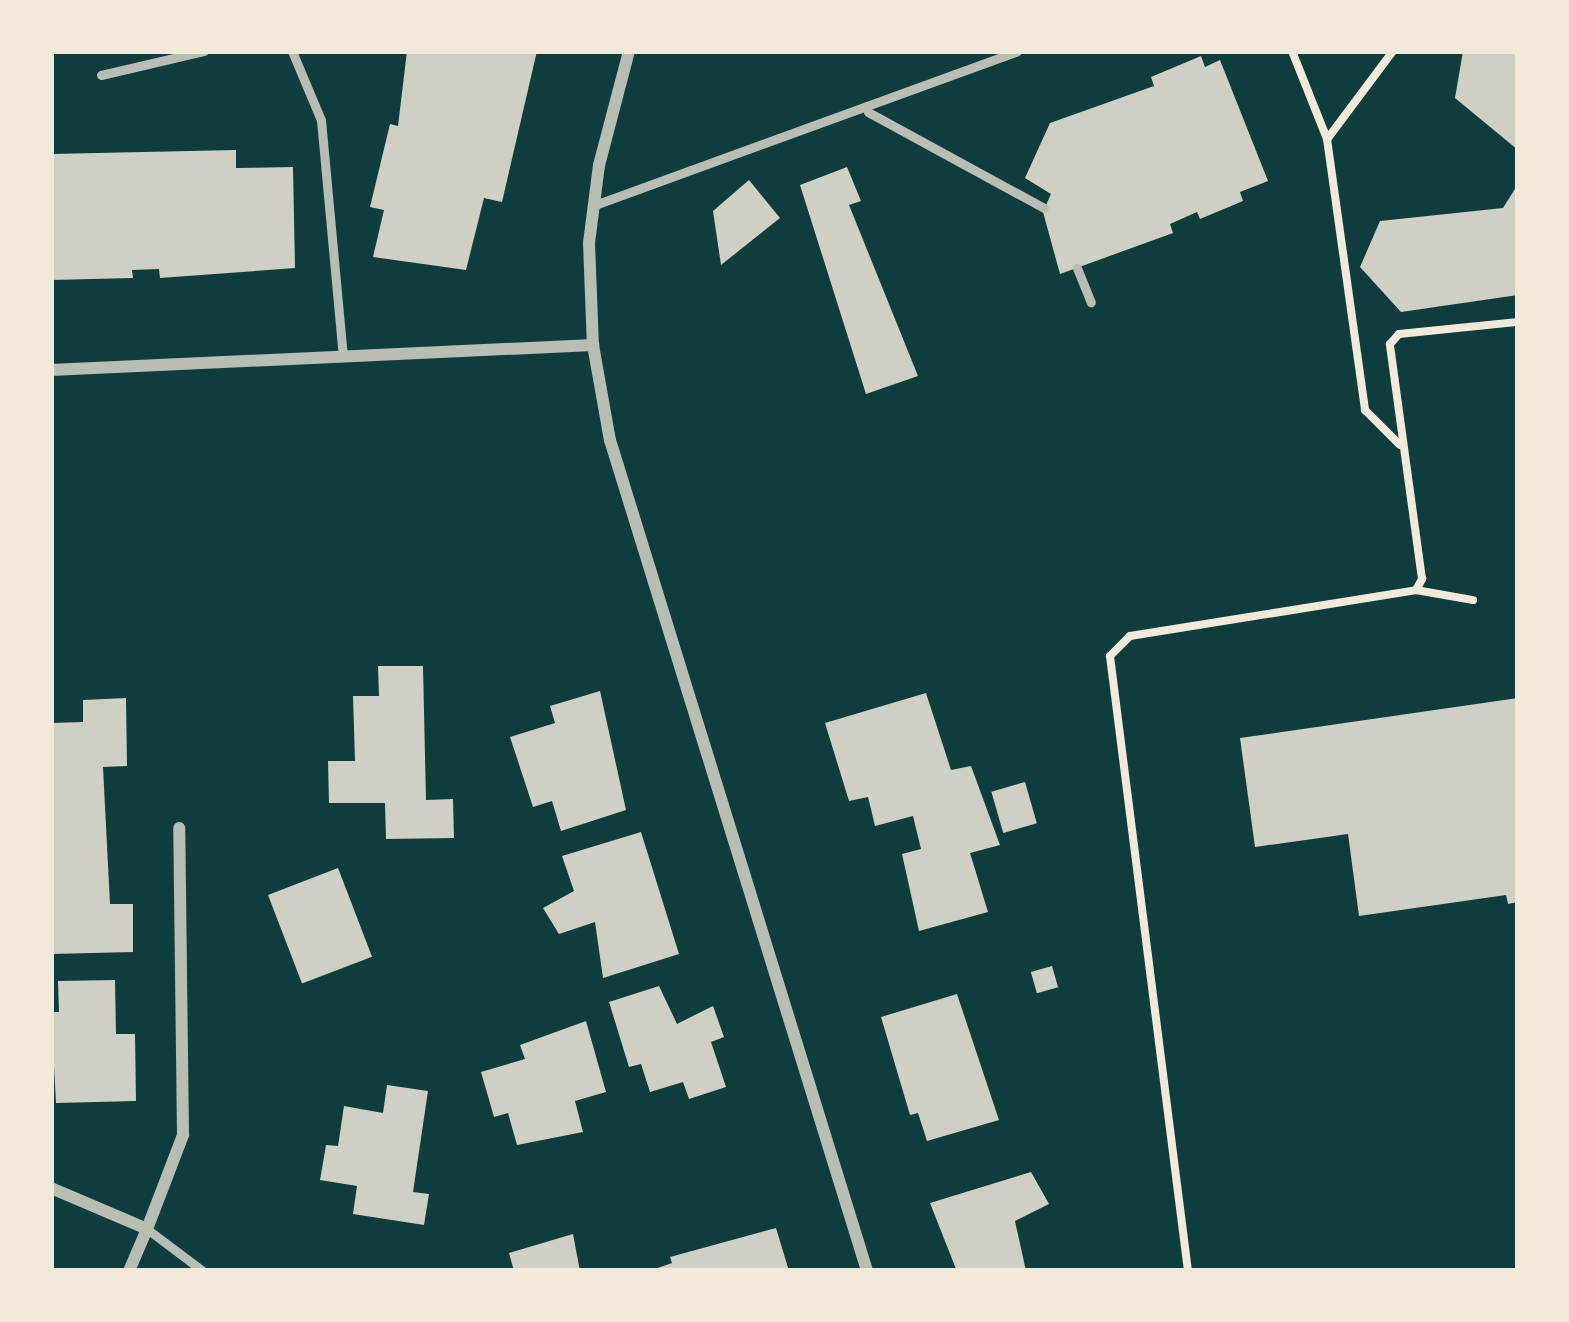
<!DOCTYPE html>
<html>
<head>
<meta charset="utf-8">
<style>
  body { margin:0 }
  #map { position:relative; width:1569px; height:1322px; overflow:hidden; background:#0f3d3e; font-family:"Fira Sans Condensed",sans-serif }
  div>[style] { position:absolute }
  .building>* { inset:0; background:#cfcfc3; transform-origin:0 0 }
  .path>* { height:8px; margin:-4px; padding:0 4px; transform-origin:4px; border-radius:4px; background:#f1e9da }
  .service>* { height:9px; margin:-4.5px; padding:0 4.5px; transform-origin:4.5px; border-radius:4.5px; background:#b8beb3 }
  .minor>* { height:12px; margin:-6px; padding:0 6px; transform-origin:6px; border-radius:6px; background:#b8beb3 }
  span { translate:-50% -50%; white-space:nowrap; text-align:center; line-height:1.15; -webkit-text-stroke:12px #f1e9da; paint-order:stroke }
  .frame { position:absolute; inset:0; border:54px solid #f1e9da; pointer-events:none }
</style>
</head>
<body>
<div id="map">
  <div class="building">
    <div style="clip-path:polygon(407px 51px,537px 51px,502px 202px,484px 198px,466px 270px,373px 257px,384px 210px,370px 207px,390px 124px,398px 126px)"></div>
    <div style="clip-path:polygon(1463px 51px,1518px 51px,1518px 150px,1455px 98px)"></div>
    <div style="clip-path:polygon(1201px 56px,1205px 67px,1220px 60px,1268px 181px,1240px 192px,1243px 201px,1200px 219px,1197px 212px,1170px 224px,1173px 233px,1060px 274px,1043px 212px,1051px 194px,1025px 178px,1050px 123px,1154px 86px,1151px 77px)"></div>
    <div style="clip-path:polygon(236px 150px,236px 168px,293px 167px,295px 268px,160px 278px,159px 269px,132px 270px,133px 278px,51px 280px,51px 154px)"></div>
    <div style="clip-path:polygon(847px 167px,861px 201px,849px 205px,918px 376px,866px 394px,800px 185px)"></div>
    <div style="clip-path:polygon(749px 180px,780px 218px,721px 265px,713px 211px)"></div>
    <div style="clip-path:polygon(1518px 184px,1518px 295px,1401px 312px,1360px 267px,1380px 221px,1503px 208px)"></div>
    <div style="clip-path:polygon(378px 666px,423px 666px,426px 800px,453px 799px,454px 838px,386px 839px,385px 803px,329px 803px,328px 761px,355px 761px,353px 696px,379px 696px)"></div>
    <div style="clip-path:polygon(600px 691px,626px 810px,561px 831px,552px 801px,533px 807px,510px 737px,555px 723px,550px 706px)"></div>
    <div style="clip-path:polygon(926px 693px,951px 770px,971px 766px,1000px 845px,970px 853px,988px 912px,919px 931px,902px 854px,921px 849px,913px 816px,875px 826px,868px 797px,849px 801px,825px 723px)"></div>
    <div style="clip-path:polygon(126px 698px,127px 766px,103px 767px,110px 904px,133px 904px,133px 952px,51px 954px,51px 723px,83px 722px,83px 700px)"></div>
    <div style="clip-path:polygon(1518px 698px,1518px 902px,1508px 904px,1506px 895px,1359px 916px,1348px 834px,1255px 847px,1240px 738px)"></div>
    <div style="left:1025px;top:782px;width:43px;height:35px;rotate:74deg"></div>
    <div style="clip-path:polygon(641px 832px,679px 954px,603px 978px,595px 922px,559px 934px,543px 908px,574px 891px,562px 856px)"></div>
    <div style="left:338px;top:868px;width:95px;height:75px;rotate:69deg"></div>
    <div style="left:1052px;top:966px;width:22px;height:22px;rotate:74deg"></div>
    <div style="clip-path:polygon(115px 980px,116px 1034px,135px 1034px,136px 1101px,56px 1103px,51px 1012px,59px 1012px,58px 981px)"></div>
    <div style="clip-path:polygon(659px 986px,677px 1024px,713px 1006px,724px 1037px,711px 1042px,726px 1087px,689px 1099px,683px 1082px,650px 1092px,641px 1064px,629px 1067px,609px 1002px)"></div>
    <div style="clip-path:polygon(957px 994px,999px 1120px,927px 1141px,918px 1113px,910px 1115px,881px 1017px)"></div>
    <div style="clip-path:polygon(586px 1021px,606px 1092px,575px 1101px,583px 1132px,517px 1145px,508px 1113px,494px 1117px,481px 1072px,525px 1059px,520px 1045px)"></div>
    <div style="clip-path:polygon(387px 1085px,428px 1091px,413px 1192px,429px 1194px,424px 1225px,353px 1214px,357px 1186px,320px 1180px,326px 1145px,338px 1146px,344px 1106px,383px 1113px)"></div>
    <div style="clip-path:polygon(1031px 1172px,1049px 1204px,1015px 1221px,1026px 1271px,956px 1269px,930px 1203px)"></div>
    <div style="clip-path:polygon(776px 1228px,789px 1271px,649px 1271px,672px 1263px,670px 1257px)"></div>
    <div style="clip-path:polygon(573px 1234px,580px 1271px,514px 1271px,509px 1253px)"></div>
  </div>
  <div class="path">
    <div style="left:1292px;top:51px;width:95px;rotate:68.3deg"></div>
    <div style="left:1327px;top:139px;width:274px;rotate:82deg"></div>
    <div style="left:1365px;top:410px;width:49px;rotate:45deg"></div>
    <div style="left:1328px;top:138px;width:109px;rotate:-53.2deg"></div>
    <div style="left:1416px;top:590px;width:13px;rotate:-61deg"></div>
    <div style="left:1422px;top:579px;width:237px;rotate:-97.8deg"></div>
    <div style="left:1390px;top:344px;width:13px;rotate:-48deg"></div>
    <div style="left:1399px;top:334px;width:120px;rotate:-5.8deg"></div>
    <div style="left:1188px;top:1271px;width:620px;rotate:-97.23deg"></div>
    <div style="left:1110px;top:656px;width:28px;rotate:-45deg"></div>
    <div style="left:1130px;top:636px;width:290px;rotate:-9.1deg"></div>
    <div style="left:1416px;top:590px;width:58px;rotate:10deg"></div>
  </div>
  <div class="service">
    <div style="left:292px;top:51px;width:75px;rotate:67.2deg"></div>
    <div style="left:321px;top:120px;width:238px;rotate:84.7deg"></div>
    <div style="left:101px;top:75px;width:106px;rotate:-13.1deg"></div>
    <div style="left:868px;top:112px;width:200px;rotate:28.6deg"></div>
    <div style="left:592px;top:206px;width:452px;rotate:-20deg"></div>
    <div style="left:1077px;top:268px;width:37px;rotate:68deg"></div>
    <div style="left:147px;top:1229px;width:70px;rotate:36.9deg"></div>
  </div>
  <div class="minor">
    <div style="left:629px;top:51px;width:118px;rotate:104.7deg"></div>
    <div style="left:599px;top:165px;width:79px;rotate:97.3deg"></div>
    <div style="left:589px;top:243px;width:102px;rotate:87.8deg"></div>
    <div style="left:593px;top:345px;width:97px;rotate:79.9deg"></div>
    <div style="left:610px;top:440px;width:870px;rotate:72.81deg"></div>
    <div style="left:51px;top:370px;width:543px;rotate:-2.64deg"></div>
    <div style="left:51px;top:1188px;width:104px;rotate:23.1deg"></div>
    <div style="left:147px;top:1229px;width:46px;rotate:113.2deg"></div>
    <div style="left:147px;top:1229px;width:101px;rotate:-69deg"></div>
    <div style="left:183px;top:1135px;width:307px;rotate:-90.7deg"></div>
  </div>
  <div class="frame"></div>
</div>
</body>
</html>
